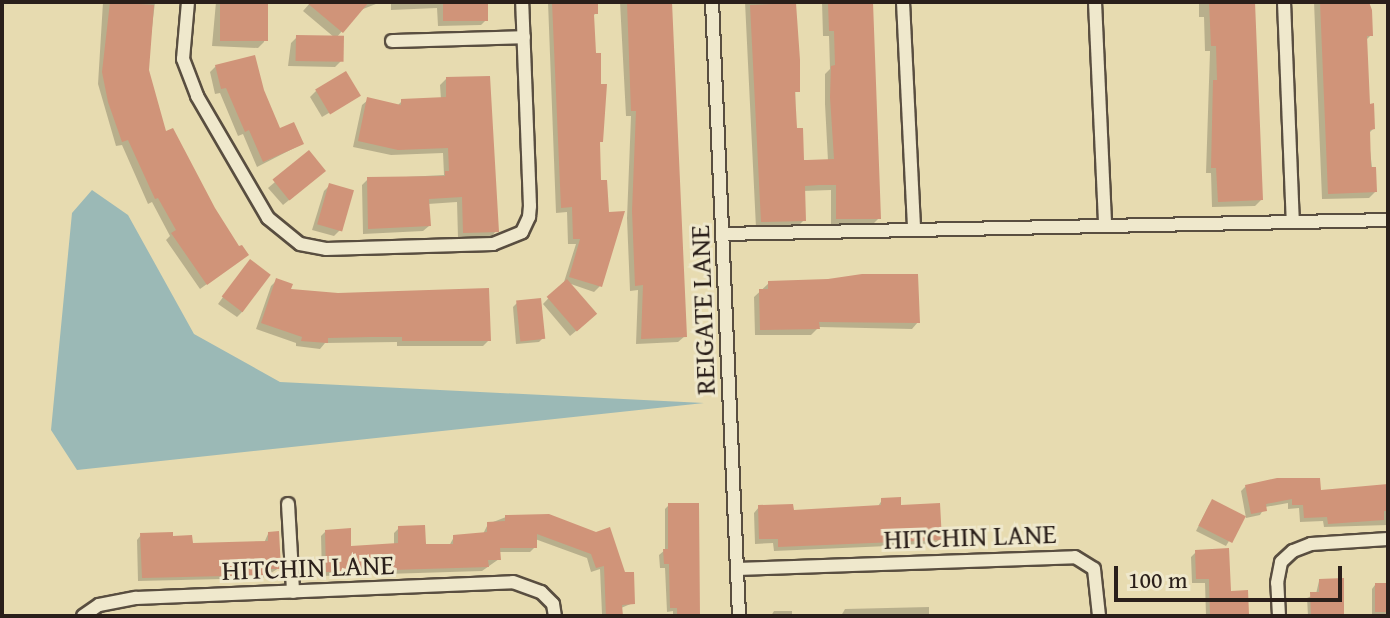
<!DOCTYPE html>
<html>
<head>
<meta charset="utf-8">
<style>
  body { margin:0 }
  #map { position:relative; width:1390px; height:618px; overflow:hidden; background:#e7dbb0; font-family:"Gentium Book Plus",serif }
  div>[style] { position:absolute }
  .water>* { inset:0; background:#9bb9b6 }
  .shadow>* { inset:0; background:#0003 }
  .building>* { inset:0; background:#d09479; transform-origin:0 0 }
  .roads { filter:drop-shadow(2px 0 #594e40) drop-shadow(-2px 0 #594e40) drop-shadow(0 2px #594e40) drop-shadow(0 -2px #594e40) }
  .street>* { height:12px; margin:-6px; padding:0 6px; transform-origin:6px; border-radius:6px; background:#efe8cc }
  span { translate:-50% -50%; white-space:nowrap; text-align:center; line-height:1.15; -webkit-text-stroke:6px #efe8cc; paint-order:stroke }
  .street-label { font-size:28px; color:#2a1f1a }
  .frame { position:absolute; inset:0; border:4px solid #2a1f1a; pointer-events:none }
  .scale { position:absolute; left:1114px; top:566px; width:228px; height:36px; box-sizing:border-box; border:4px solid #2a1f1a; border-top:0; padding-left:10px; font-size:24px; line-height:28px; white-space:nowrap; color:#2a1f1a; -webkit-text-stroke:6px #efe8cc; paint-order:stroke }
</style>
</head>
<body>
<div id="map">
  <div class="water">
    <div style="clip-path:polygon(92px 190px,128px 215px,194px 334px,280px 382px,704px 403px,77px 470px,51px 430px,72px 213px)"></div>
  </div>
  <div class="shadow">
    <div style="clip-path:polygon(103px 2px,155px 2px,147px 70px,164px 134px,213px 209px,240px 260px,200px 289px,166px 240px,170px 236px,152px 202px,148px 204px,122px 145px,116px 146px,98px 84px)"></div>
    <div style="clip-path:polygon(216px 2px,268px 2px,264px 42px,258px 48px,212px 46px)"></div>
    <div style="clip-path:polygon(311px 2px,345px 2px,357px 14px,336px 38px,341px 61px,335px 67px,288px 66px,291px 43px,297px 37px,335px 38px,303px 11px)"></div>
    <div style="clip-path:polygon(355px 2px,381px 2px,358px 11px)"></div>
    <div style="clip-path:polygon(391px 2px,486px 2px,487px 19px,481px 25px,438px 26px,437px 8px,391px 10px)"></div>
    <div style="clip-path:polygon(548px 2px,596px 2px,596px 13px,592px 17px,601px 141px,598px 145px,600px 286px,594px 292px,568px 283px,589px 320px,570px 336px,543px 304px,564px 282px,576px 244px,568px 244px,567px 212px,556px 213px)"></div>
    <div style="clip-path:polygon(620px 2px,671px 2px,685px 336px,678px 342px,636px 344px,638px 290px,630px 291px,627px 218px,631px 116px,626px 116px)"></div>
    <div style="clip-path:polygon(745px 2px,796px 2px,795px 131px,803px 162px,828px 161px,825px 104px,825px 74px,830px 69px,829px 36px,823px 36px,822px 2px,818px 2px,871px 2px,879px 218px,873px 224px,831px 225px,831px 190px,803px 191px,804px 220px,798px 226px,756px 228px)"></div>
    <div style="clip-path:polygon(1199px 2px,1253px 2px,1261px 200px,1255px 206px,1212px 207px,1211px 173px,1206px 173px,1210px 51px,1205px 51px,1204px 17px,1199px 17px)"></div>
    <div style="clip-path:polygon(1314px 2px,1369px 2px,1371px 35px,1365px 41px,1368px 106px,1373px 129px,1368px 134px,1375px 192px,1369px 198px,1322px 199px)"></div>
    <div style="clip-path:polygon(216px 66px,262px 91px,279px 131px,302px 144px,257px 167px,243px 134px,238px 136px,220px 93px,215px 94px,210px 72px)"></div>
    <div style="clip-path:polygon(446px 79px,496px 231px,491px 237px,458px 238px,457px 202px,428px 204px,429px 226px,423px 231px,363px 234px,362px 185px,368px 179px,444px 175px,443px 153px,391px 155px,353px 147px,362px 105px,368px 100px,397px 106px,402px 101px,441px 100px,440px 85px)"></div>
    <div style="clip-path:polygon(316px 91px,354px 98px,322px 117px,310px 97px)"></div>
    <div style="clip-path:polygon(309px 153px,317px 177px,283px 205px,268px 188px)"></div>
    <div style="clip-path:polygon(330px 185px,340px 230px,334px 236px,312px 230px,324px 191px)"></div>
    <div style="clip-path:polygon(244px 268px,243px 311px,237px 317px,218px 304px)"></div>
    <div style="clip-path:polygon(277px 280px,289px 290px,489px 340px,483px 346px,397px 346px,397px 342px,325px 343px,320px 349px,296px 346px,296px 343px,256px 329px,271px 286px)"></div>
    <div style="clip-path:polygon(769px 283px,918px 322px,912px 329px,819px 327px,811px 335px,755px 335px,754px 297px)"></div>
    <div style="clip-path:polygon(517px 303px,543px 338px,539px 342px,516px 344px,513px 307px)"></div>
    <div style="clip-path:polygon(1246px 486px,1319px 492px,1388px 486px,1388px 525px,1324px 527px,1323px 521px,1300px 522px,1299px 508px,1288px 509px,1288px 503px,1265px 507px,1260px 515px,1246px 518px,1241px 491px)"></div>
    <div style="clip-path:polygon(882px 500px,899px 507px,940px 539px,934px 544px,774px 551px,773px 543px,755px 544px,754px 513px,759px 507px,792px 512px,877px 508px)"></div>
    <div style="clip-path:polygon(669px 505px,697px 505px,699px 616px,673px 616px,673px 611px,667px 612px,665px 568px,660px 568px,659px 555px,665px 550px,665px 509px)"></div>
    <div style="clip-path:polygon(1209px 505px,1243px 517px,1226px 546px,1196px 531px)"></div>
    <div style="clip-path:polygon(506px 517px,596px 534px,633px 603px,621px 608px,621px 616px,588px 616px,602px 614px,600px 569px,591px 572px,587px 558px,535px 539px,535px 547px,530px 552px,498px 552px,499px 559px,482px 571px,322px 576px,321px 536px,325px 532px,349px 548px,394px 545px,394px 533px,399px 528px,424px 546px,449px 546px,454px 537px,483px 534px,488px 524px)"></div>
    <div style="clip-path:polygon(268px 534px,279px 568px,263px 578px,138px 581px,137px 540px,141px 535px,171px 538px,191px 545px,264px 543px)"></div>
    <div style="clip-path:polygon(1196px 552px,1229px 593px,1246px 592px,1247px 616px,1206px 616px,1205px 583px,1192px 583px,1191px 557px)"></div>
    <div style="clip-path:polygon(1319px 581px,1343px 616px,1308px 616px,1307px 598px,1316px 594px)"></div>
    <div style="clip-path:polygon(1375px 585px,1388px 585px,1388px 614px,1372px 615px,1372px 589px)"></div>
    <div style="clip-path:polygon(929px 607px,929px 616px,841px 616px,845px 609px)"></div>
    <div style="clip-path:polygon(774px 611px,792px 611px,792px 616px,771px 616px)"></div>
  </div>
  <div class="building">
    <div style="clip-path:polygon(110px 2px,154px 5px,149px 70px,166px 131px,173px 128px,215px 208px,239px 246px,242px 245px,249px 255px,207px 285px,171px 233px,176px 230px,158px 198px,155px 199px,128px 140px,122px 142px,108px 102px,102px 72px)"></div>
    <div style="left:220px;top:2px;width:48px;height:39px"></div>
    <div style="clip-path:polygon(306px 2px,369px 2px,343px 33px)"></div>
    <div style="left:443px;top:2px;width:45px;height:19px"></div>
    <div style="clip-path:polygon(552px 2px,598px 2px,598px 14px,594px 14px,596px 53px,601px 53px,601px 84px,607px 84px,603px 142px,600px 142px,601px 180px,607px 180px,609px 212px,625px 211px,602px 287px,569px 277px,580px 239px,573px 239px,572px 207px,561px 208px)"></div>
    <div style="clip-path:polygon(627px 2px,672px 2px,687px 337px,641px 339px,643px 285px,635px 286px,632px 211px,636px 111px,631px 111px)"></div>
    <div style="clip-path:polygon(873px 2px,881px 219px,836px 219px,836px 185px,819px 185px,805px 186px,806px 221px,761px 222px,750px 5px,796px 3px,800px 60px,800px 92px,795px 92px,797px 128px,803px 128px,804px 160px,807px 160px,834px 159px,830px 97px,831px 66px,835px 65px,834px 31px,829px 31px,828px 3px)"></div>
    <div style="clip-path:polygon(1209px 2px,1255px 2px,1263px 200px,1218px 202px,1216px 168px,1211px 168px,1213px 80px,1217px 80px,1216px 46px,1211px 46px)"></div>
    <div style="clip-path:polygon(1320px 2px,1369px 2px,1372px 10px,1373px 36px,1367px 36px,1370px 104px,1374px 103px,1375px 129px,1370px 130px,1371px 167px,1376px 167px,1377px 192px,1328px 194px)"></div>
    <div style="left:296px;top:35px;width:48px;height:26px;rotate:1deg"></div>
    <div style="clip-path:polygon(255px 55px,264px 90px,280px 128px,294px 122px,304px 144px,263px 162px,249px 130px,245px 132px,226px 88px,221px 89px,215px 65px)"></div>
    <div style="left:346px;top:71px;width:29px;height:36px;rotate:59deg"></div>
    <div style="clip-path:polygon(490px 76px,499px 232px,463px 233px,462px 197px,429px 199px,431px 226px,368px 229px,367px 177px,445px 176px,445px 171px,449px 171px,448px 148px,398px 150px,358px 141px,367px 97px,401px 105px,401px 99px,446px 97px,446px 77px)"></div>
    <div style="left:309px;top:150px;width:27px;height:47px;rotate:51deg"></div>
    <div style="left:329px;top:183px;width:26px;height:43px;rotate:16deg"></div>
    <div style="left:250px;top:259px;width:26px;height:47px;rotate:37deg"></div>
    <div style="clip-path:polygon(862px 274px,918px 274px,920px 323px,819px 322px,820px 329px,760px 330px,759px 289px,768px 289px,768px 281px,828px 279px)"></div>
    <div style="clip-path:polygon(276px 278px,293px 284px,291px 289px,338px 293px,489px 288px,491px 341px,402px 341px,402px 337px,371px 337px,328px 338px,328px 343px,301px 341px,302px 337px,261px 323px)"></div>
    <div style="left:567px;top:279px;width:46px;height:27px;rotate:49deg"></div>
    <div style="left:541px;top:298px;width:41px;height:25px;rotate:84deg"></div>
    <div style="clip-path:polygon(1277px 478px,1320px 478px,1321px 490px,1388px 484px,1388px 511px,1384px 511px,1384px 520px,1328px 524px,1327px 517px,1304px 518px,1303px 505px,1292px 505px,1292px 499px,1266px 504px,1267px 511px,1251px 514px,1245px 485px)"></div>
    <div style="clip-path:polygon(901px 497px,901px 505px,940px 503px,942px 540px,778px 547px,778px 539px,759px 539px,758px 505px,793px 504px,794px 510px,881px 505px,881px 498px)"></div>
    <div style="left:1212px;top:499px;width:38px;height:30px;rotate:27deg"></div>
    <div style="clip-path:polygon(668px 503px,699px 503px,700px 616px,677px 616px,677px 608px,670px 608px,669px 564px,664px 564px,663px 549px,668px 549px)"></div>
    <div style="clip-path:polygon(549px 514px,596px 532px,610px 527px,625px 572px,634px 572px,635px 604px,622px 605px,623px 616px,606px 616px,604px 566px,596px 568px,591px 554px,537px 534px,537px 548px,500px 548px,501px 560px,488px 560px,489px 567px,326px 572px,325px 530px,351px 528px,351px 546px,398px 543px,398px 526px,425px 525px,426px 544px,453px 544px,453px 535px,487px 532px,487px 522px,505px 521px,505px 515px)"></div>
    <div style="clip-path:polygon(279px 531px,281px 569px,270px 569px,270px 575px,142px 578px,140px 533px,173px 532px,173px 536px,192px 535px,193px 543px,268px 541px,268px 532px)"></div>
    <div style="clip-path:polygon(1229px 548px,1231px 591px,1248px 590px,1249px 614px,1210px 615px,1209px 579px,1196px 579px,1195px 550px)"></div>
    <div style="clip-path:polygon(1344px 578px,1344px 616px,1311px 616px,1310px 592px,1319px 592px,1319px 579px)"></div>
    <div style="left:1375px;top:583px;width:13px;height:29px"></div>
  </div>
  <div class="roads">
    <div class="street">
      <div style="left:188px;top:2px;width:57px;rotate:95deg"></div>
      <div style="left:183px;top:59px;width:40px;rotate:69deg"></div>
      <div style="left:197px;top:96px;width:141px;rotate:59.8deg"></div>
      <div style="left:268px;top:218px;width:41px;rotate:39.1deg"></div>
      <div style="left:300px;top:244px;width:26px;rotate:11deg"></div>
      <div style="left:326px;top:249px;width:167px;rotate:-1.7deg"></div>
      <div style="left:493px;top:244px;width:31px;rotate:-22deg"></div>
      <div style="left:522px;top:232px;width:17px;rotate:-65deg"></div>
      <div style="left:529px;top:217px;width:11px;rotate:-85deg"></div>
      <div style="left:530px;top:206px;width:204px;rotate:-92.2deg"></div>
      <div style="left:712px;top:2px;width:615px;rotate:87.48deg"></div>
      <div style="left:903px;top:2px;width:228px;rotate:87.2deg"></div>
      <div style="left:1095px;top:2px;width:224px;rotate:87.4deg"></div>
      <div style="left:1284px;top:2px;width:220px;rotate:87.7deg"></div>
      <div style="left:392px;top:41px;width:132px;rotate:-1.7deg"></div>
      <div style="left:722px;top:234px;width:666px;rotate:-1.2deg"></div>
      <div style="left:288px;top:504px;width:88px;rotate:86.7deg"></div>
      <div style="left:737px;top:569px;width:338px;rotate:-2deg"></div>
      <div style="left:1075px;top:557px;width:22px;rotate:32deg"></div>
      <div style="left:1094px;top:569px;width:47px;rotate:83.9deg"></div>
      <div style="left:83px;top:616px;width:19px;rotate:-35deg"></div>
      <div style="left:99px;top:605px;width:38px;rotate:-11deg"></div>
      <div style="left:136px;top:598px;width:377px;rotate:-2.4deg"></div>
      <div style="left:513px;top:582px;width:30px;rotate:20deg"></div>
      <div style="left:541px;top:592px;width:17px;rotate:45deg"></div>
      <div style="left:553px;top:604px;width:12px;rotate:81deg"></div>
      <div style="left:1279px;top:616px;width:33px;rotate:-93deg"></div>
      <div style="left:1277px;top:583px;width:21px;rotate:-79deg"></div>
      <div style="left:1281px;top:562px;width:16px;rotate:-43deg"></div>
      <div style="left:1293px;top:551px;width:19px;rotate:-21deg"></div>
      <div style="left:1311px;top:544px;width:77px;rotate:-3.7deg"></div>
    </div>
  </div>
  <div class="street-label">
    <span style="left:702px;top:310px;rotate:-92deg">REIGATE LANE</span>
    <span style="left:970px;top:536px;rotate:-2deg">HITCHIN LANE</span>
    <span style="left:308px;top:567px;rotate:-2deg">HITCHIN LANE</span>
  </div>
  <div class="frame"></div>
  <div class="scale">100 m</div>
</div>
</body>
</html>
